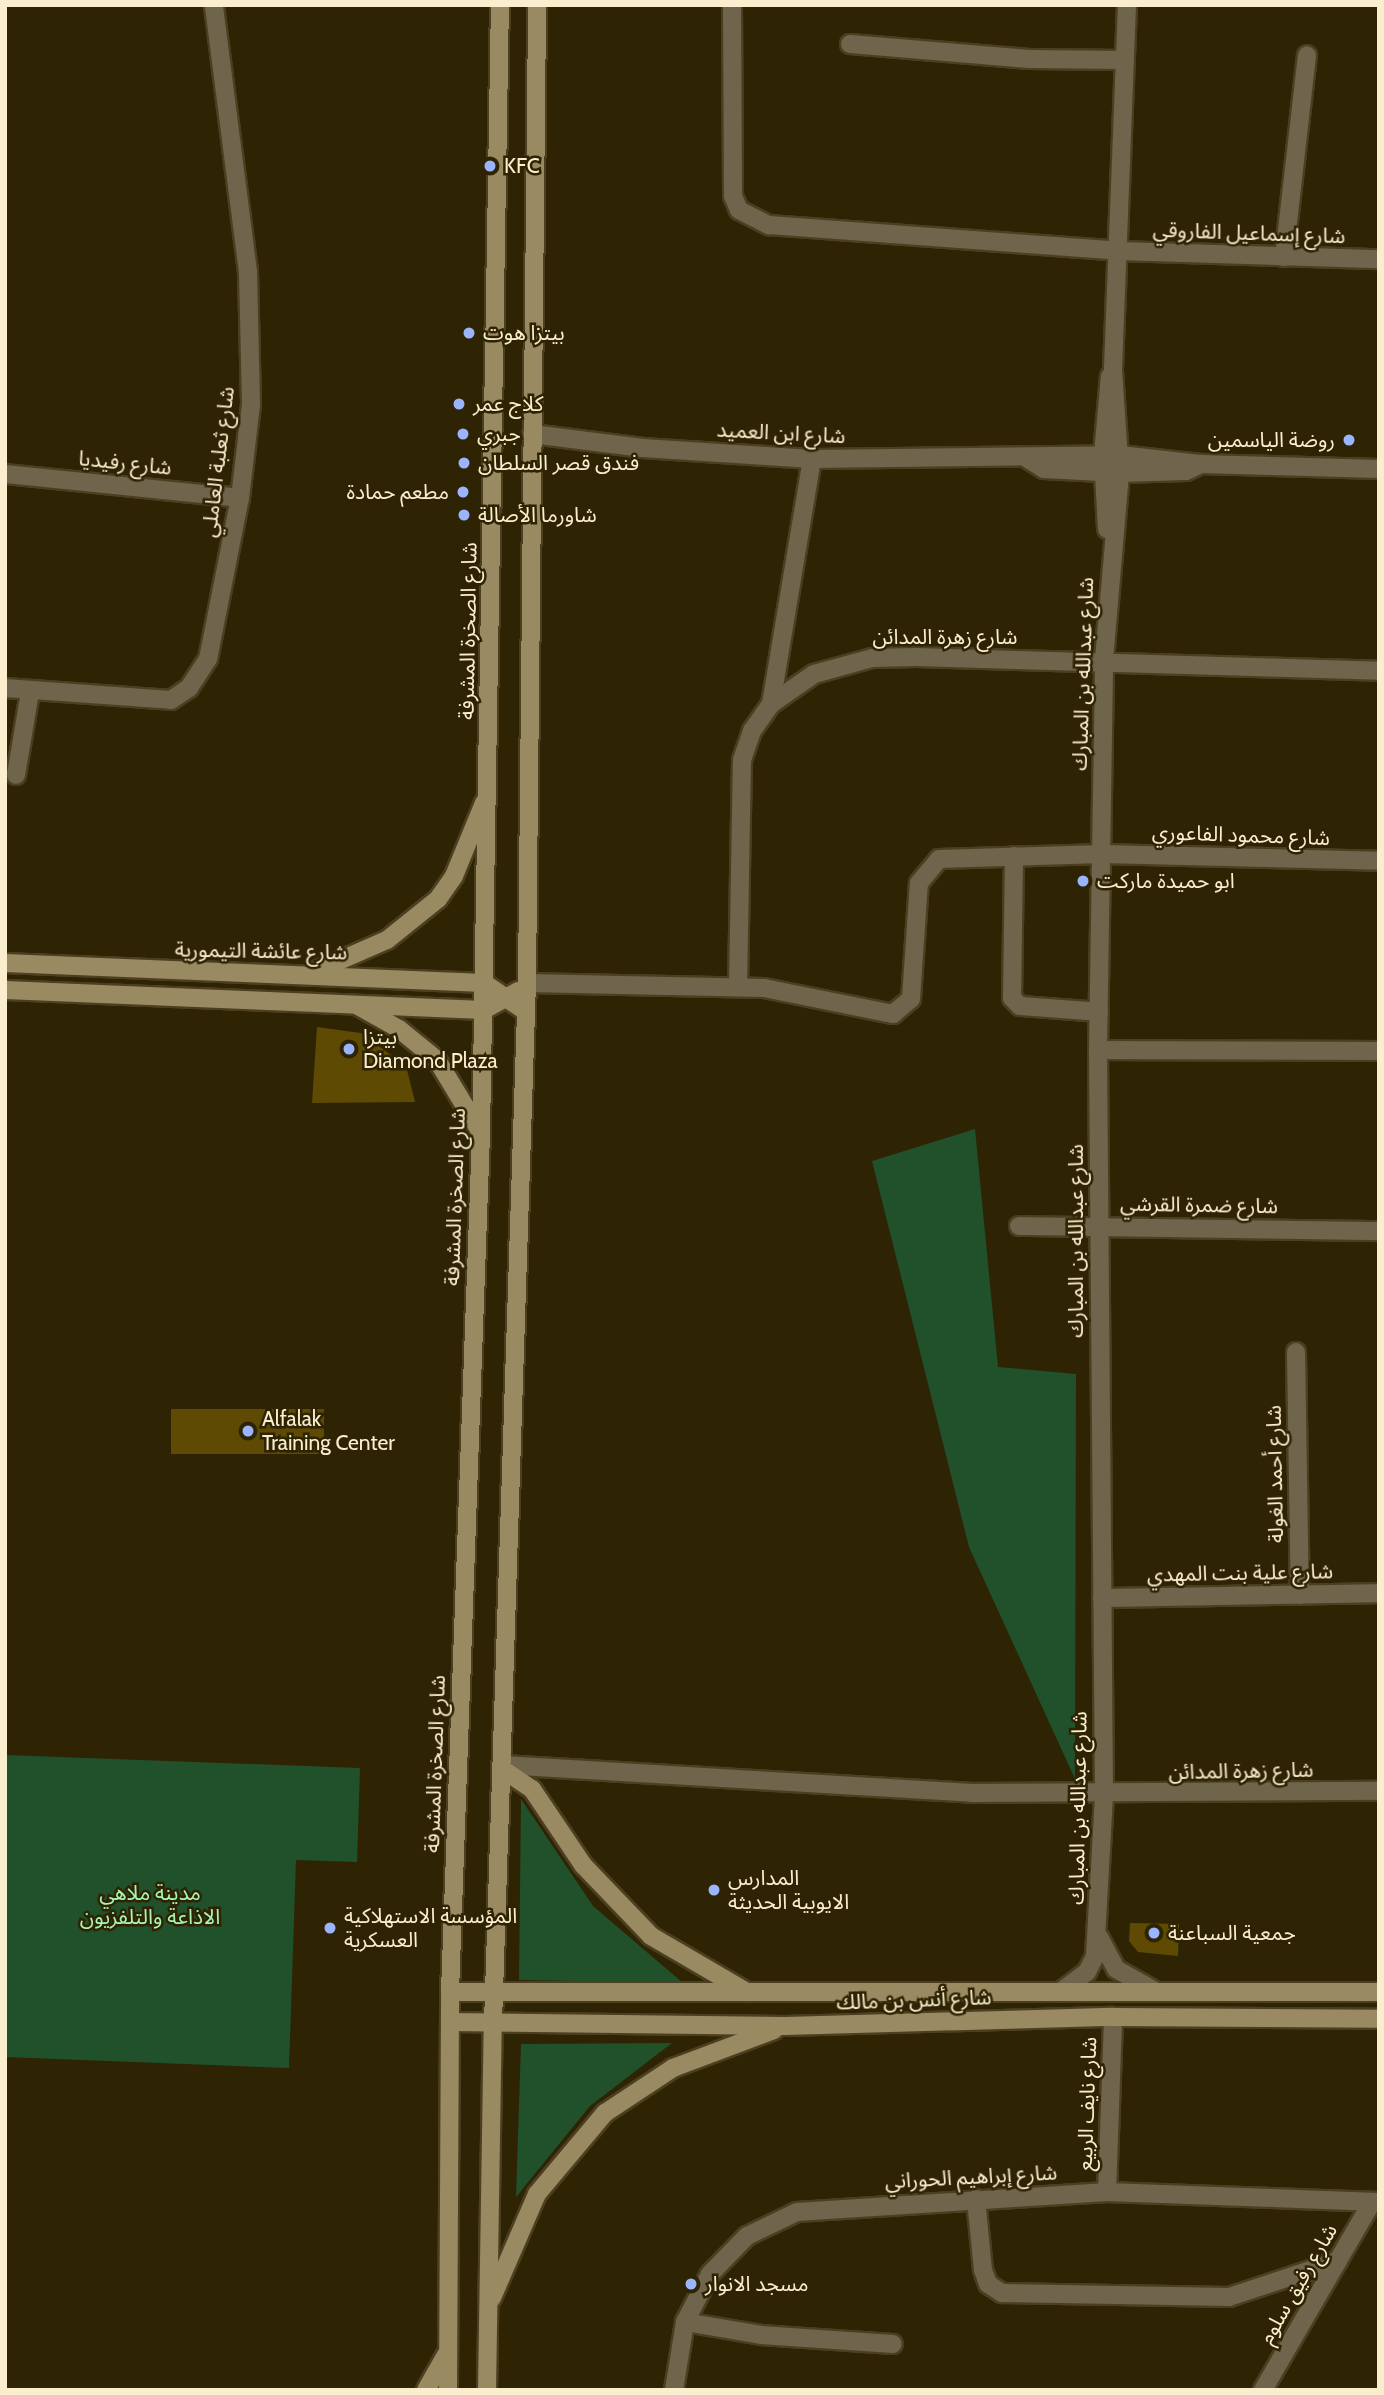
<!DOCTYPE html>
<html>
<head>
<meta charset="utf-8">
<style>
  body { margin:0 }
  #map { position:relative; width:1384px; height:2395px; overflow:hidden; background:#2e2303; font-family:Cabin,"Noto Sans Arabic",sans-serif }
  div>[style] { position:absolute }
  .green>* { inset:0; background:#20512b }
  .building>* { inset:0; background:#5f4a04; transform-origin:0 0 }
  .roads { filter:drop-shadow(2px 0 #4b3f20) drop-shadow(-2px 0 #4b3f20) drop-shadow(0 2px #4b3f20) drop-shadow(0 -2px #4b3f20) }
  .street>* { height:18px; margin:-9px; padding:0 9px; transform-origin:9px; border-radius:9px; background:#6f654c }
  .secondary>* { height:18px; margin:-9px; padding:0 9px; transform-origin:9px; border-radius:9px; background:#9a8a62 }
  .dots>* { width:19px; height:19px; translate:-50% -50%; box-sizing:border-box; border:4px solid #2e2303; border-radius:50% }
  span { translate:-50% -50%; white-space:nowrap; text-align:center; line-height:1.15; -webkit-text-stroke:5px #2e2303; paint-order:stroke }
  .poi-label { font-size:21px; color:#faeecf }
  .left { translate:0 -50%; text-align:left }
  .right { translate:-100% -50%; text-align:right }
  .street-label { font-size:21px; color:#faeecf }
  .park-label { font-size:21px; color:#a8f5b4 }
  .frame { position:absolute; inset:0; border:7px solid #faeecf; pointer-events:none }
</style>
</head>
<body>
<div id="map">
  <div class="green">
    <div style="clip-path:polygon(975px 1129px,998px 1367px,1076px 1374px,1075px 1779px,969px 1547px,872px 1161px)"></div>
    <div style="clip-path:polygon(5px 1755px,360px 1768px,357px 1862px,296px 1860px,289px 2068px,5px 2057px)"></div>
    <div style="clip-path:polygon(521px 1799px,593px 1906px,683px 1983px,519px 1980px)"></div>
    <div style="clip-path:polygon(672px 2043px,590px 2106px,516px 2197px,521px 2044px)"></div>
  </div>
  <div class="building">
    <div style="clip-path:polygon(317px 1027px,361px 1033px,406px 1066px,415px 1102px,312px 1103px)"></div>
    <div style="left:171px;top:1409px;width:153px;height:45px"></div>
    <div style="clip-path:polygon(1130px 1923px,1179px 1924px,1178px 1956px,1138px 1952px,1129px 1941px)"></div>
  </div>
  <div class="roads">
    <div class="street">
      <div style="left:732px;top:5px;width:191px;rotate:89.7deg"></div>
      <div style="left:733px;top:196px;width:15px;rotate:67deg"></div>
      <div style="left:739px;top:210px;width:34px;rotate:27deg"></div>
      <div style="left:769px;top:225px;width:351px;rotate:4.2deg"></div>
      <div style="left:1119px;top:251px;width:260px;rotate:1.8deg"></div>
      <div style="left:850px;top:44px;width:180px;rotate:4.8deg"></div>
      <div style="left:1029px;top:59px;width:96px;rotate:0.6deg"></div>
      <div style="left:1284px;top:257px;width:203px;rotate:-83.5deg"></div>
      <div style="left:532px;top:434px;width:112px;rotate:7.2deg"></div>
      <div style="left:643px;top:448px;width:169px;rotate:3.7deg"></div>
      <div style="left:812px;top:459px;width:308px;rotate:-0.7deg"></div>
      <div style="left:1120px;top:455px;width:81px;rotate:6.3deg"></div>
      <div style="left:1201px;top:464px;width:178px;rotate:1.6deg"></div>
      <div style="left:1028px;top:459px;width:19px;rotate:32deg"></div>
      <div style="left:1044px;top:469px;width:76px;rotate:3deg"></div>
      <div style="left:1120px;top:473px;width:66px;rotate:-1.7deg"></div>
      <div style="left:1186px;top:471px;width:17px;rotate:-25deg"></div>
      <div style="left:5px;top:474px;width:236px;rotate:5.8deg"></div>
      <div style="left:1107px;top:529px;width:75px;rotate:-93.1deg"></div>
      <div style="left:1103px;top:454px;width:78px;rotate:-84.9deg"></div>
      <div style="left:5px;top:688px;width:166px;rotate:4.1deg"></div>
      <div style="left:171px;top:700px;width:22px;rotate:-34deg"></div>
      <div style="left:189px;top:688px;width:35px;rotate:-57deg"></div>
      <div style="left:208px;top:659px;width:164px;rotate:-78.8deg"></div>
      <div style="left:240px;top:498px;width:95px;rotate:-83.3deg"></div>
      <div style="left:251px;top:404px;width:132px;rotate:-91.3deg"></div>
      <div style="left:248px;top:272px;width:269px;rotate:-97.3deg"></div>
      <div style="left:771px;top:704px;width:248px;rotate:-80.5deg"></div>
      <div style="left:16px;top:775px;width:84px;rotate:-80.4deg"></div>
      <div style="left:1014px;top:856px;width:142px;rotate:90.8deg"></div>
      <div style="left:1012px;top:998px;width:11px;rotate:45deg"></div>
      <div style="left:1020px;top:1006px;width:79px;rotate:4.3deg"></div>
      <div style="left:527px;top:983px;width:237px;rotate:1.2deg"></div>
      <div style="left:764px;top:988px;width:132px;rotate:11.4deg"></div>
      <div style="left:893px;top:1014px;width:23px;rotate:-40deg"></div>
      <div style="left:911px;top:999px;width:116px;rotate:-86.1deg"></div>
      <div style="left:919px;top:883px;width:31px;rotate:-50deg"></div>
      <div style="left:939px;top:859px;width:163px;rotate:-1.8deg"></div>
      <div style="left:1102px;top:854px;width:277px;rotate:1.4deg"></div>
      <div style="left:738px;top:987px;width:227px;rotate:-89deg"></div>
      <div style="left:742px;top:760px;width:31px;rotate:-71deg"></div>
      <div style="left:752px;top:731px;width:33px;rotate:-55deg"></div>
      <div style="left:771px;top:704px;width:52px;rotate:-34.9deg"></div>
      <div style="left:814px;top:674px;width:60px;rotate:-15.4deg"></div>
      <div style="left:872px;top:658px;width:44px;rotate:-1.3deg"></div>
      <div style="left:916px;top:657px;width:463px;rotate:1.7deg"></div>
      <div style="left:1098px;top:1050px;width:281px;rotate:0.2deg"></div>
      <div style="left:1019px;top:1226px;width:360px;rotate:0.8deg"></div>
      <div style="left:1296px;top:1352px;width:243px;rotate:89.1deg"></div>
      <div style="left:1102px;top:1598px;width:277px;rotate:-1deg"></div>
      <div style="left:503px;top:1765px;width:470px;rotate:3.4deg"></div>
      <div style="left:972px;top:1793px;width:407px;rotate:-0.3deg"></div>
      <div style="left:1099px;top:1937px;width:36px;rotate:62deg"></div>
      <div style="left:1116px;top:1969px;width:45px;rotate:29.4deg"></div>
      <div style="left:1063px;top:1990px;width:30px;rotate:-37deg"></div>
      <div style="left:1087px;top:1972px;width:18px;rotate:-63deg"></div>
      <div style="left:1095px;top:1956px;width:160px;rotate:-86.8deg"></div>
      <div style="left:1104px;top:1796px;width:746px;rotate:-90.46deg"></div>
      <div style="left:1098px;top:1050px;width:390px;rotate:-89.1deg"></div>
      <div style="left:1104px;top:660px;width:188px;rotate:-85.1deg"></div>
      <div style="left:1120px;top:473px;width:104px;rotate:-93.9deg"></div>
      <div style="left:1113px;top:369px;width:364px;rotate:-87.8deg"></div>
      <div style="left:1107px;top:2192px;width:175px;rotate:-88deg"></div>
      <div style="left:976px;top:2199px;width:71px;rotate:84.4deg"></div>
      <div style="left:983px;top:2270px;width:15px;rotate:70deg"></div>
      <div style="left:988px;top:2284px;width:17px;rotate:33deg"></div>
      <div style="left:1002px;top:2293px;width:227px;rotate:1deg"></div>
      <div style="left:1229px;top:2297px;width:115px;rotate:-18.3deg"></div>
      <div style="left:685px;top:2322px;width:77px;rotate:9.7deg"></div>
      <div style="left:761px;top:2335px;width:132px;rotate:3.9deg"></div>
      <div style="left:674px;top:2390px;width:69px;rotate:-80.8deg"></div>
      <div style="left:685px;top:2322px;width:54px;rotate:-62.5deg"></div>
      <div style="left:710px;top:2274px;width:53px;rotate:-45.8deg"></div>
      <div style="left:747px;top:2236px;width:55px;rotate:-25.6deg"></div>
      <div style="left:797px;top:2212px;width:311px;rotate:-3.7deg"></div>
      <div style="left:1107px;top:2192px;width:272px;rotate:2.1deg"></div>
      <div style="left:1263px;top:2390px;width:217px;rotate:-59.9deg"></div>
    </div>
    <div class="secondary">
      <div style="left:5px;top:963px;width:479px;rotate:2.4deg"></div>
      <div style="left:484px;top:983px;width:50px;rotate:34.3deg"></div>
      <div style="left:318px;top:970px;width:75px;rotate:-23.5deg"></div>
      <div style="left:387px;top:940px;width:65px;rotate:-38.8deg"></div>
      <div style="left:438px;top:899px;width:28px;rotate:-55deg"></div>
      <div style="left:454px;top:876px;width:79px;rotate:-67.7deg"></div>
      <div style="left:5px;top:990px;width:479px;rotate:2.4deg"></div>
      <div style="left:484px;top:1010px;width:39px;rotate:-29deg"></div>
      <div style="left:358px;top:1006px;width:47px;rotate:29.3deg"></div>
      <div style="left:399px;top:1029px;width:49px;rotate:39.2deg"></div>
      <div style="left:437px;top:1060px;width:83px;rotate:58.8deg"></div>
      <div style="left:502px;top:1769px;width:36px;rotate:34deg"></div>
      <div style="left:532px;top:1789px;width:92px;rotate:56.1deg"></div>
      <div style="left:583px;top:1865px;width:98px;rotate:46.2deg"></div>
      <div style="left:651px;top:1936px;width:111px;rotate:30.3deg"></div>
      <div style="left:450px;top:1992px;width:929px"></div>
      <div style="left:450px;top:2022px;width:335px;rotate:0.7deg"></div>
      <div style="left:785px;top:2026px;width:328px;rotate:-1.6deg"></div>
      <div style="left:1113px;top:2017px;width:266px;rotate:0.4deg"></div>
      <div style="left:492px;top:2298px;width:113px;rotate:-66.6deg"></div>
      <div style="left:537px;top:2194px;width:106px;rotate:-50deg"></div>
      <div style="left:605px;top:2113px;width:82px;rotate:-33.5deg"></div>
      <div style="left:673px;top:2068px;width:108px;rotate:-20.6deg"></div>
      <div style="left:426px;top:2390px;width:40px;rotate:-60.3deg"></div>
      <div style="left:448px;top:2390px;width:398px;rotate:-89.7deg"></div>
      <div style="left:450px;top:1992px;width:859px;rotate:-87.93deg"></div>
      <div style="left:481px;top:1134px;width:1129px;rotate:-89.04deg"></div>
      <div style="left:487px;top:2390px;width:367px;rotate:-89.1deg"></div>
      <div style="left:493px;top:2023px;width:1041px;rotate:-88.13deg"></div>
      <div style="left:527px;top:983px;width:978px;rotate:-89.41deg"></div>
    </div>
  </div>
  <div class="dots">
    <div style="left:490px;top:166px;background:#9ab5fd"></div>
    <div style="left:469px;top:333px;background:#9ab5fd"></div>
    <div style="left:459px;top:404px;background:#9ab5fd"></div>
    <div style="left:463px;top:434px;background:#9ab5fd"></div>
    <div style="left:1349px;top:440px;background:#9ab5fd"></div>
    <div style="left:464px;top:463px;background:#9ab5fd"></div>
    <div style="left:463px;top:492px;background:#9ab5fd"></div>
    <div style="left:464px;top:515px;background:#9ab5fd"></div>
    <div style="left:1083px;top:881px;background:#9ab5fd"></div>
    <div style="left:349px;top:1049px;background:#9ab5fd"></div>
    <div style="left:248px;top:1431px;background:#9ab5fd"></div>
    <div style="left:714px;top:1890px;background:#9ab5fd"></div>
    <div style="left:330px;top:1928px;background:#9ab5fd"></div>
    <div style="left:1154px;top:1933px;background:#9ab5fd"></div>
    <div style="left:691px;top:2284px;background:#9ab5fd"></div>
  </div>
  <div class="poi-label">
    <span class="left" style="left:504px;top:166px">KFC</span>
    <span class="left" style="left:483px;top:333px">بيتزا هوت</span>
    <span class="left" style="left:473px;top:404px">كلاج عمر</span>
    <span class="left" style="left:477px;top:434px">جبري</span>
    <span class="right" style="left:1335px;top:440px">روضة الياسمين</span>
    <span class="left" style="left:478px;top:463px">فندق قصر السلطان</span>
    <span class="right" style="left:449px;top:492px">مطعم حمادة</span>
    <span class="left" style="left:478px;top:515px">شاورما الأصالة</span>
    <span class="left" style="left:1097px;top:881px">ابو حميدة ماركت</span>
    <span class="left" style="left:363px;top:1049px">بيتزا<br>Diamond Plaza</span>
    <span class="left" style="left:262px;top:1431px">Alfalak<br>Training Center</span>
    <span class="left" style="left:728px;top:1890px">المدارس<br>الايوبية الحديثة</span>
    <span class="left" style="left:344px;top:1928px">المؤسسة الاستهلاكية<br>العسكرية</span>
    <span class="left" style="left:1168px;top:1933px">جمعية السباعنة</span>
    <span class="left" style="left:705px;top:2284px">مسجد الانوار</span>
  </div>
  <div class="street-label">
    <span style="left:1249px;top:233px;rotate:2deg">شارع إسماعيل الفاروقي</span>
    <span style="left:781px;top:433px;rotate:3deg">شارع ابن العميد</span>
    <span style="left:218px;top:462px;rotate:-83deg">شارع ثعلبة العاملي</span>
    <span style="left:125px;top:463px;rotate:6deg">شارع رفيديا</span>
    <span style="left:468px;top:631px;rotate:-89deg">شارع الصخرة المشرفة</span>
    <span style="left:945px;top:637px">شارع زهرة المدائن</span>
    <span style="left:1083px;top:674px;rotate:-88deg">شارع عبدالله بن المبارك</span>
    <span style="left:1241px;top:835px;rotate:2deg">شارع محمود الفاعوري</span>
    <span style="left:261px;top:951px;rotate:1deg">شارع عائشة التيمورية</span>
    <span style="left:455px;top:1197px;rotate:-88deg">شارع الصخرة المشرفة</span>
    <span style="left:1199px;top:1205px;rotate:1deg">شارع ضمرة القرشي</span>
    <span style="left:1076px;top:1241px;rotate:-90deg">شارع عبدالله بن المبارك</span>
    <span style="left:1275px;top:1474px;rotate:-91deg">شارع أحمد الغولة</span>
    <span style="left:1240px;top:1573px;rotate:-1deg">شارع علية بنت المهدي</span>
    <span style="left:435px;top:1764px;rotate:-88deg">شارع الصخرة المشرفة</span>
    <span style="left:1241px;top:1771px;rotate:-1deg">شارع زهرة المدائن</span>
    <span style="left:1078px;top:1808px;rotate:-89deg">شارع عبدالله بن المبارك</span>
    <span style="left:914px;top:2000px;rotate:-2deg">شارع أنس بن مالك</span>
    <span style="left:1087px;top:2104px;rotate:-88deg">شارع نايف الربيع</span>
    <span style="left:971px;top:2177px;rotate:-3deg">شارع إبراهيم الحوراني</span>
    <span style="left:1298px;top:2284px;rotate:-60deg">شارع رفيق سلوم</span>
  </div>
  <div class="park-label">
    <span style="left:150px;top:1905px">مدينة ملاهي<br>الاذاعة والتلفزيون</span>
  </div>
  <div class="frame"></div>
</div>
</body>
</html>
